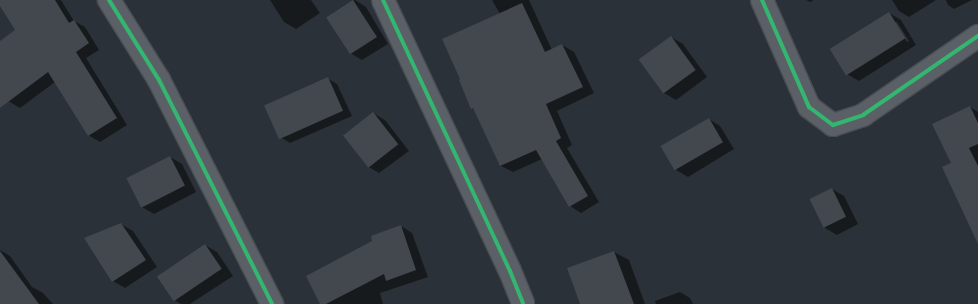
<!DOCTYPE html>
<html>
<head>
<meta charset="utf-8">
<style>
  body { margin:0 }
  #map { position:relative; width:978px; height:304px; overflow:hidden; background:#2b3138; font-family:"Space Grotesk",sans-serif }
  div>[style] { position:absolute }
  .shadow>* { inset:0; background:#0007 }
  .building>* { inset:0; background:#43484e; transform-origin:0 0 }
  .roads { filter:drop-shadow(1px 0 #494d53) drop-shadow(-1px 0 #494d53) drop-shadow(0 1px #494d53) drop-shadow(0 -1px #494d53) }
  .minor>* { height:22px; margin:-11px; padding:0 11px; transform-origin:11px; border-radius:11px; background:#5b5f66 }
  .cycleway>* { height:4px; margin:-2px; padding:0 2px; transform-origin:2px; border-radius:2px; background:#33b770 }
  span { translate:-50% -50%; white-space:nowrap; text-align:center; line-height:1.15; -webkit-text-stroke:3.5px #1f2732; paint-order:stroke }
</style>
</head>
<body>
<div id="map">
  <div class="shadow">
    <div style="clip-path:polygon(0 0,61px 0,74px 21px,85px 27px,99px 50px,86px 58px,127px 125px,100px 142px,88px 135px,55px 82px,20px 108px,8px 101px,0 90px,0 42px,16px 31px,0 4px)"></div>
    <div style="clip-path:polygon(270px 0,311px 0,320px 13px,296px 29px,284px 22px)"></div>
    <div style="clip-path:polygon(355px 0,366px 7px,388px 44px,362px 60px,350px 53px,328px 17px)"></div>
    <div style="clip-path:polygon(492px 0,529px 0,552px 50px,562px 45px,574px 52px,594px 93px,557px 111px,572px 145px,567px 148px,599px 202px,581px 213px,570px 206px,542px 159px,513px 172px,501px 166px,476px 110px,472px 108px,500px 14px)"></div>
    <div style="clip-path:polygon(806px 0,814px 0,810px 2px)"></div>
    <div style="clip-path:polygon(892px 0,936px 0,909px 17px,899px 11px)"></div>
    <div style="clip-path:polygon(946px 0,972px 0,954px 9px,948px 5px)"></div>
    <div style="clip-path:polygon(evenodd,889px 13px,901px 20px,916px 45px,859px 81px,847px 74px,889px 13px,894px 22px,897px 22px,909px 41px,907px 42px,894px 22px)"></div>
    <div style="clip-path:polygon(671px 37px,683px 44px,707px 77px,676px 100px,664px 93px)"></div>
    <div style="clip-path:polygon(327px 78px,337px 84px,352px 116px,290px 143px,280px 137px)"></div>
    <div style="clip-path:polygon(970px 107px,978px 112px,978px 225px,952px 163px)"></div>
    <div style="clip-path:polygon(373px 113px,385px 120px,409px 151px,379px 173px,367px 166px,344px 135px)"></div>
    <div style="clip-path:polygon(709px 119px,720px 126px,734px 149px,688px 177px,676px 170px)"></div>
    <div style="clip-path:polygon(170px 157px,182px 164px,196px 192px,154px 214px,142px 207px)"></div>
    <div style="clip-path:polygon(832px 189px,844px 196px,858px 224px,837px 235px,825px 228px)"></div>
    <div style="clip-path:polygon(121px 224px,133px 231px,157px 267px,125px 288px,113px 281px,85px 239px)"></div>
    <div style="clip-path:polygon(401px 226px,412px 233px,428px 277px,380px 293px,383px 304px,321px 304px)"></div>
    <div style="clip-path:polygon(205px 245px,217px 252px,233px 276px,190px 304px,181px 304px,174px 300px)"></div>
    <div style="clip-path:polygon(0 250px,10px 256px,32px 287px,43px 293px,53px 304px,0 304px)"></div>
    <div style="clip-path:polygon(614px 252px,629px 260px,645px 304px,581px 304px)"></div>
    <div style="clip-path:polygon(680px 292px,690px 298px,693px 304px,656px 304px,655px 301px)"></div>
  </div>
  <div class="building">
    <div style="clip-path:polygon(0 0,55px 0,69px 23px,74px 20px,89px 43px,76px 52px,117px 118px,88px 136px,48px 72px,0 108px,0 41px,15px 30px,0 6px)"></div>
    <div style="left:353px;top:0;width:44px;height:32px;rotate:57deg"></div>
    <div style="clip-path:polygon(522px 3px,545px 52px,562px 44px,583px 87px,546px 104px,561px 138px,556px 141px,588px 196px,569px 207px,536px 150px,500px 166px,473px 108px,471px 109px,459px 80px,460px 79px,442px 39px)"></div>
    <div style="left:889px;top:12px;width:31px;height:70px;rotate:58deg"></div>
    <div style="left:671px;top:36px;width:42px;height:40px;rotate:54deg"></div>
    <div style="left:328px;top:77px;width:37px;height:70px;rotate:66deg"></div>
    <div style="clip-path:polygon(970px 106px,978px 123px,978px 144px,969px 148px,978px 166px,978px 244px,942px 167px,951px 163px,932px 124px)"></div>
    <div style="left:373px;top:112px;width:41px;height:38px;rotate:52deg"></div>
    <div style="left:709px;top:118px;width:28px;height:56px;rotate:60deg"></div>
    <div style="left:170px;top:156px;width:33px;height:49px;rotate:63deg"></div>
    <div style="left:832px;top:188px;width:32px;height:25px;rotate:64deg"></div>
    <div style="clip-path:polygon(121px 223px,146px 260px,112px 282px,84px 238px)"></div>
    <div style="clip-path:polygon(401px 225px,416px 270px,386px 281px,384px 274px,326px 304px,320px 304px,306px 276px,372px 241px,371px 236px)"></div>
    <div style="left:205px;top:244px;width:30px;height:58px;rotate:56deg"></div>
    <div style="clip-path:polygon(0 251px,39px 304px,0 304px)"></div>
    <div style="clip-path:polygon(614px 251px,634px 304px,580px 304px,567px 268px)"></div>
  </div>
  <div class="roads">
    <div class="minor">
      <div style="left:109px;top:0;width:94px;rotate:58deg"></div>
      <div style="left:159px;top:80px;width:251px;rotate:63.2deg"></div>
      <div style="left:383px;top:0;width:299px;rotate:64.9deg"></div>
      <div style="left:510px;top:271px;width:35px;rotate:68deg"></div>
      <div style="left:762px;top:0;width:117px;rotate:66.3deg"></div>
      <div style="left:809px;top:107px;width:30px;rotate:37deg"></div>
      <div style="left:833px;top:125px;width:32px;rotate:-18deg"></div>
      <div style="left:863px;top:115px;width:140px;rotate:-34.5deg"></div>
    </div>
  </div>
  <div class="cycleway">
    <div style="left:109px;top:0;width:94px;rotate:58deg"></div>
    <div style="left:159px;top:80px;width:251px;rotate:63.2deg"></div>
    <div style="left:383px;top:0;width:299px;rotate:64.9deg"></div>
    <div style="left:510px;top:271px;width:35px;rotate:68deg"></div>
    <div style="left:762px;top:0;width:117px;rotate:66.3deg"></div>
    <div style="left:809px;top:107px;width:30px;rotate:37deg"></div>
    <div style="left:833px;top:125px;width:32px;rotate:-18deg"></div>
    <div style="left:863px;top:115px;width:140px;rotate:-34.5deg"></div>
  </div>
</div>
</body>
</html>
